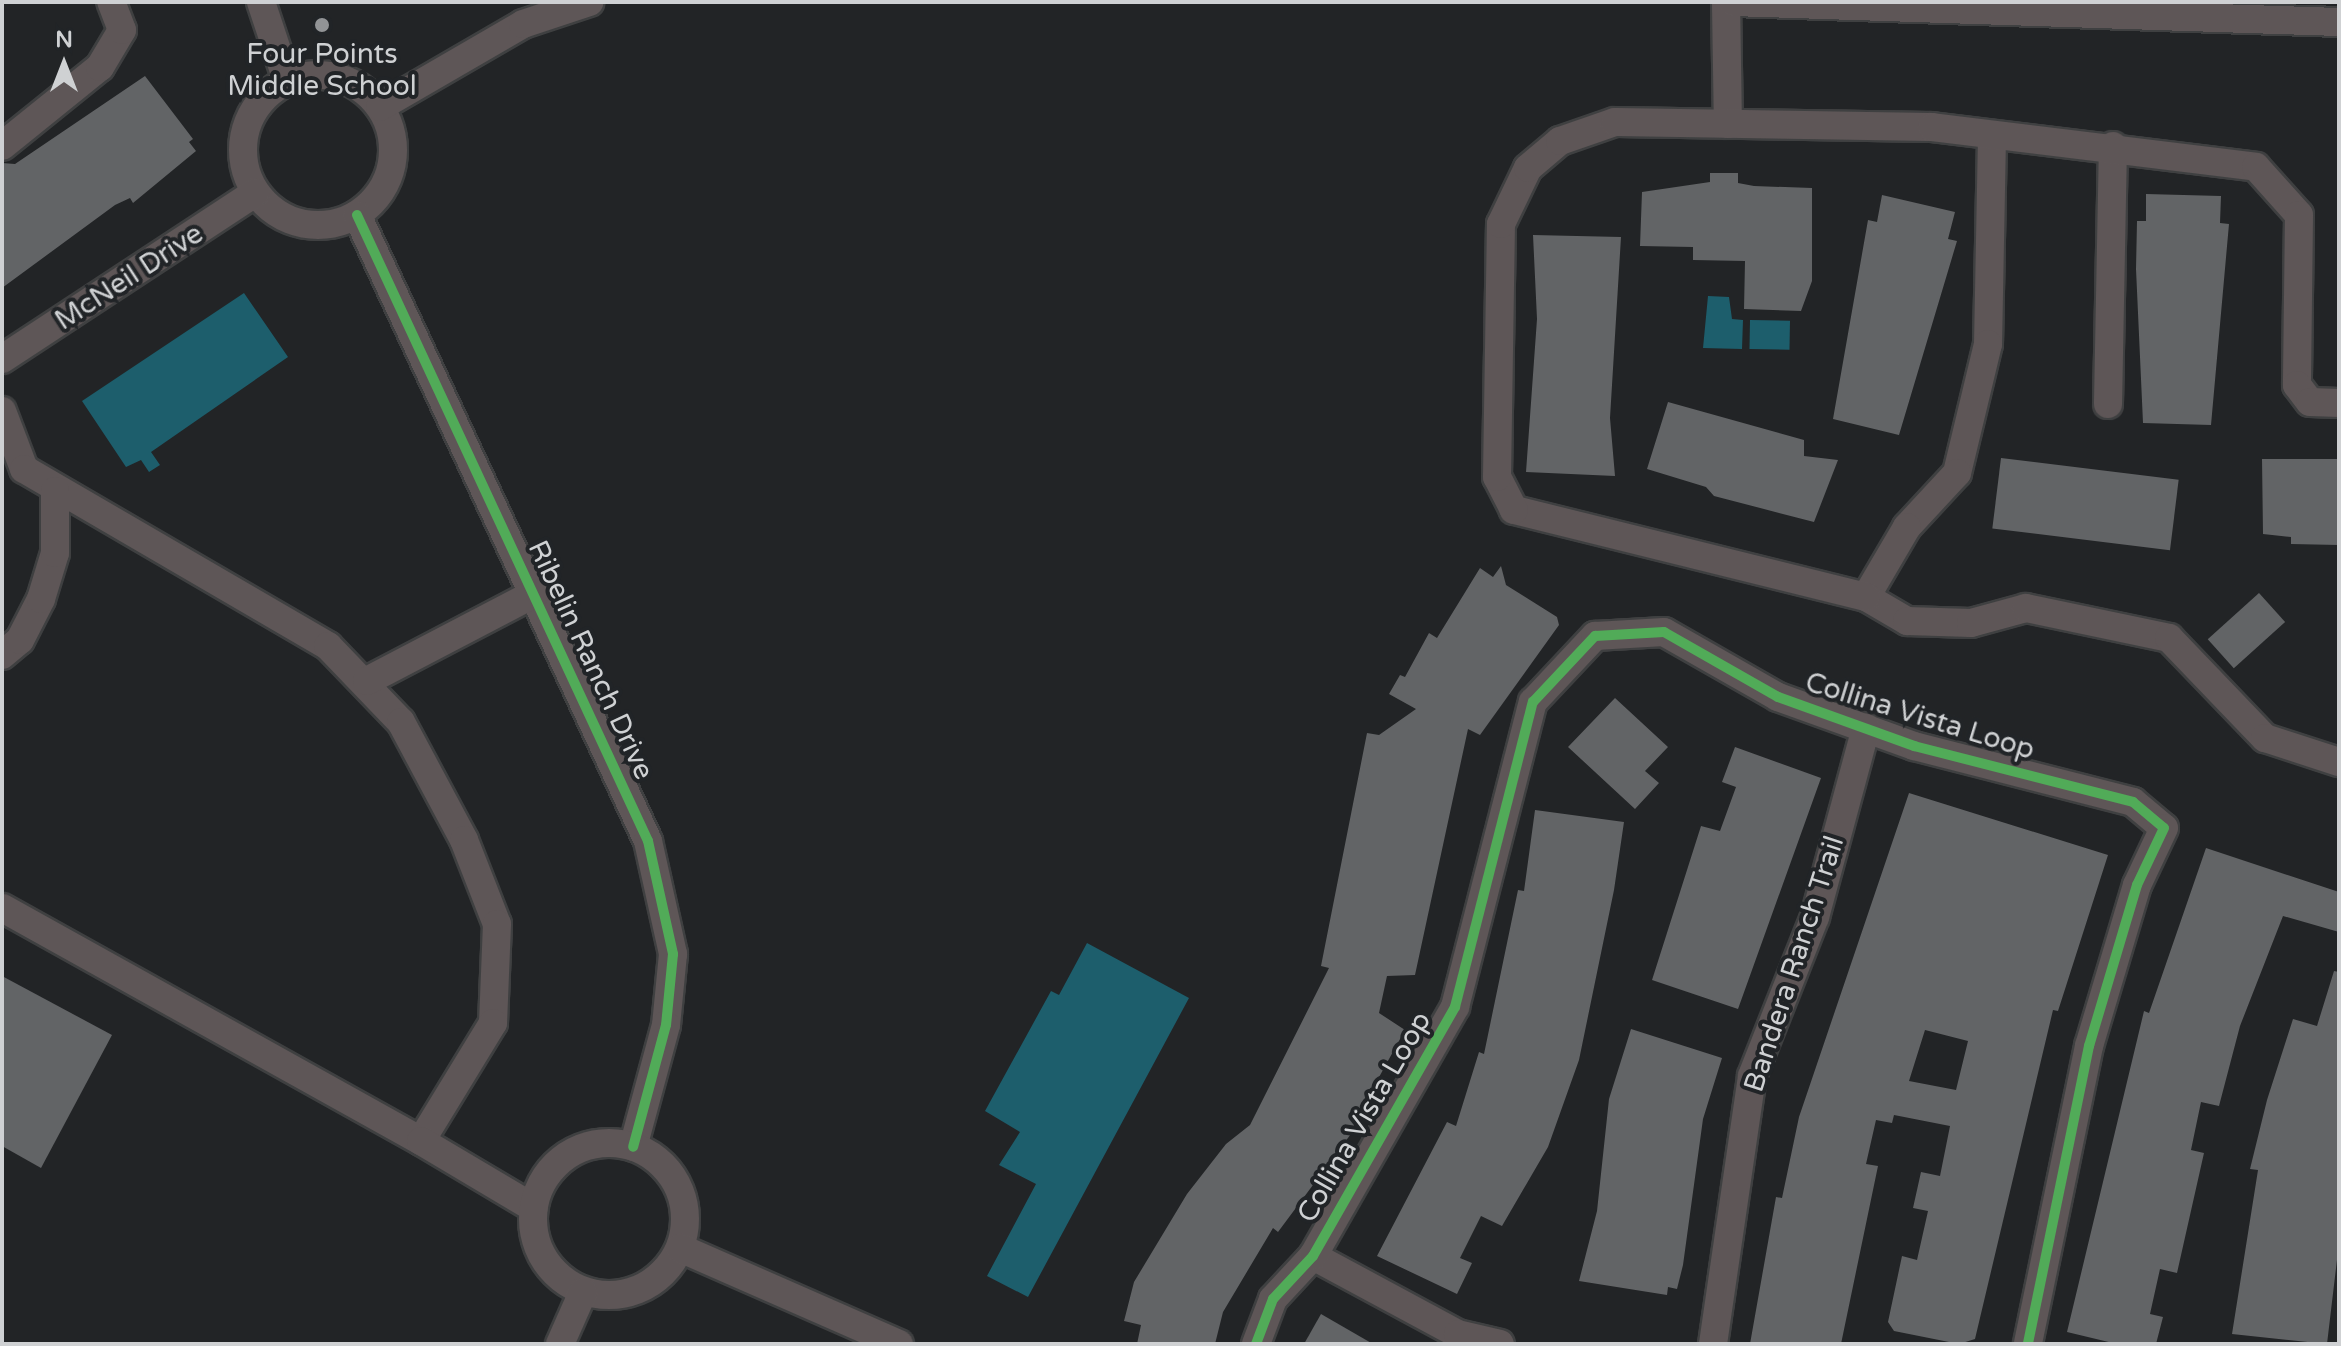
<!DOCTYPE html>
<html>
<head>
<meta charset="utf-8">
<style>
  body { margin:0 }
  #map { position:relative; width:2341px; height:1346px; overflow:hidden; background:#222426; font-family:"Varela Round",sans-serif }
  div>[style] { position:absolute }
  .water>* { inset:0; background:#1d5e6c; transform-origin:0 0 }
  .building>* { inset:0; background:#626466; transform-origin:0 0 }
  .roads { filter:drop-shadow(2px 0 #3f4041) drop-shadow(-2px 0 #3f4041) drop-shadow(0 2px #3f4041) drop-shadow(0 -2px #3f4041) }
  .minor>* { height:28px; margin:-14px; padding:0 14px; transform-origin:14px; border-radius:14px; background:#5e5657 }
  .minor>.ring { margin:-14px; padding:0; box-sizing:content-box; background:none; border:28px solid #5e5657; border-radius:50% }
  .cycleway>* { height:10px; margin:-5px; padding:0 5px; transform-origin:5px; border-radius:5px; background:#51ab58 }
  .dots>* { width:22px; height:22px; translate:-50% -50%; box-sizing:border-box; border:4px solid #212427; border-radius:50% }
  span { translate:-50% -50%; white-space:nowrap; text-align:center; line-height:1.15; -webkit-text-stroke:8px #212427; paint-order:stroke }
  .poi-label { font-size:28px; color:#cfd1d3 }
  .street-label { font-size:28px; color:#cfd1d3 }
  .frame { position:absolute; inset:0; border:4px solid #cfd1d3; pointer-events:none }
  .north { position:absolute; left:24px; top:24px; width:80px; height:80px; -webkit-text-stroke:6px #212427; paint-order:stroke; rotate:0deg; font-size:22px; font-weight:700; line-height:32px; text-align:center; color:#cfd1d3 }
  .north::after { content:''; display:block; margin:auto; width:28px; height:36px; background:#cfd1d3; clip-path:polygon(50% 0,100% 100%,50% 72%,0 100%) }
</style>
</head>
<body>
<div id="map">
  <div class="water">
    <div style="clip-path:polygon(244px 293px,288px 357px,151px 452px,160px 465px,149px 472px,141px 460px,126px 467px,82px 401px)"></div>
    <div style="clip-path:polygon(1708px 296px,1729px 297px,1732px 319px,1743px 320px,1742px 349px,1703px 348px)"></div>
    <div style="left:1750px;top:320px;width:40px;height:29px;rotate:1deg"></div>
    <div style="clip-path:polygon(1087px 943px,1189px 998px,1028px 1297px,987px 1276px,1036px 1184px,999px 1165px,1020px 1132px,985px 1111px,1051px 991px,1059px 995px)"></div>
  </div>
  <div class="building">
    <div style="clip-path:polygon(145px 76px,193px 139px,189px 142px,196px 151px,133px 203px,130px 198px,115px 205px,2px 288px,2px 163px,15px 164px)"></div>
    <div style="clip-path:polygon(1710px 173px,1738px 173px,1738px 183px,1754px 186px,1812px 188px,1812px 281px,1801px 311px,1744px 309px,1745px 261px,1693px 260px,1693px 247px,1640px 246px,1642px 192px,1710px 182px)"></div>
    <div style="clip-path:polygon(2146px 194px,2221px 196px,2220px 223px,2229px 224px,2211px 425px,2143px 423px,2136px 269px,2137px 221px,2146px 221px)"></div>
    <div style="clip-path:polygon(1882px 195px,1955px 212px,1948px 239px,1957px 241px,1899px 435px,1833px 419px,1868px 220px,1877px 222px)"></div>
    <div style="clip-path:polygon(1533px 235px,1621px 237px,1610px 418px,1615px 476px,1526px 472px,1537px 319px)"></div>
    <div style="clip-path:polygon(1668px 402px,1804px 440px,1804px 456px,1838px 460px,1814px 522px,1714px 496px,1706px 487px,1647px 469px)"></div>
    <div style="left:2001px;top:458px;width:179px;height:71px;rotate:7deg"></div>
    <div style="clip-path:polygon(2262px 459px,2338px 459px,2339px 545px,2291px 544px,2291px 537px,2263px 534px)"></div>
    <div style="clip-path:polygon(1501px 566px,1506px 585px,1557px 617px,1559px 625px,1480px 735px,1468px 729px,1415px 975px,1387px 976px,1379px 1013px,1405px 1030px,1362px 1108px,1368px 1111px,1278px 1232px,1273px 1228px,1223px 1312px,1215px 1344px,1137px 1344px,1141px 1325px,1124px 1321px,1134px 1282px,1187px 1194px,1226px 1144px,1250px 1125px,1329px 968px,1321px 966px,1367px 733px,1379px 735px,1416px 709px,1389px 694px,1400px 675px,1405px 677px,1429px 633px,1437px 638px,1480px 568px,1493px 577px)"></div>
    <div style="left:2259px;top:593px;width:39px;height:69px;rotate:48deg"></div>
    <div style="clip-path:polygon(1615px 698px,1668px 747px,1645px 771px,1659px 783px,1635px 809px,1568px 747px)"></div>
    <div style="clip-path:polygon(1735px 747px,1821px 778px,1738px 1009px,1652px 980px,1701px 826px,1720px 831px,1736px 787px,1722px 782px)"></div>
    <div style="clip-path:polygon(evenodd,1909px 793px,2108px 855px,2058px 1011px,2053px 1010px,1975px 1339px,1959px 1344px,1894px 1331px,1888px 1322px,1902px 1256px,1917px 1260px,1928px 1211px,1913px 1208px,1921px 1172px,1940px 1176px,1950px 1126px,1894px 1115px,1892px 1123px,1876px 1120px,1866px 1164px,1878px 1166px,1841px 1344px,1750px 1344px,1776px 1197px,1782px 1198px,1799px 1117px,1909px 793px,1925px 1030px,1968px 1041px,1956px 1090px,1909px 1081px,1925px 1030px)"></div>
    <div style="clip-path:polygon(1535px 810px,1624px 822px,1614px 890px,1579px 1060px,1548px 1147px,1502px 1226px,1481px 1216px,1460px 1258px,1472px 1263px,1457px 1294px,1377px 1256px,1447px 1122px,1456px 1126px,1479px 1052px,1484px 1054px,1518px 890px,1524px 891px)"></div>
    <div style="clip-path:polygon(2206px 848px,2339px 892px,2339px 932px,2283px 916px,2240px 1026px,2219px 1106px,2201px 1102px,2191px 1150px,2204px 1153px,2177px 1273px,2160px 1269px,2150px 1314px,2163px 1317px,2156px 1344px,2117px 1344px,2067px 1332px,2144px 1011px,2149px 1013px)"></div>
    <div style="clip-path:polygon(2334px 971px,2339px 972px,2339px 1243px,2327px 1344px,2232px 1334px,2258px 1170px,2250px 1169px,2267px 1100px,2293px 1019px,2317px 1026px)"></div>
    <div style="clip-path:polygon(2px 976px,112px 1035px,41px 1168px,2px 1146px)"></div>
    <div style="clip-path:polygon(1631px 1029px,1722px 1058px,1703px 1119px,1683px 1265px,1677px 1289px,1668px 1287px,1667px 1295px,1579px 1281px,1597px 1211px,1609px 1099px)"></div>
    <div style="clip-path:polygon(1321px 1314px,1373px 1344px,1304px 1344px)"></div>
  </div>
  <div class="roads">
    <div class="minor">
      <div style="left:261px;top:2px;width:82px;rotate:71.6deg"></div>
      <div style="left:1726px;top:2px;width:122px;rotate:89.1deg"></div>
      <div style="left:1733px;top:2px;width:606px;rotate:1.89deg"></div>
      <div class="ring" style="left:243px;top:75px;width:122px;height:122px"></div>
      <div style="left:380px;top:107px;width:165px;rotate:-30.1deg"></div>
      <div style="left:523px;top:24px;width:70px;rotate:-18.4deg"></div>
      <div style="left:1992px;top:137px;width:207px;rotate:91.1deg"></div>
      <div style="left:1988px;top:344px;width:133px;rotate:103.5deg"></div>
      <div style="left:1957px;top:473px;width:74px;rotate:132.8deg"></div>
      <div style="left:1907px;top:527px;width:81px;rotate:120.4deg"></div>
      <div style="left:1866px;top:597px;width:48px;rotate:30.3deg"></div>
      <div style="left:1907px;top:621px;width:64px;rotate:1.8deg"></div>
      <div style="left:1971px;top:623px;width:57px;rotate:-15.3deg"></div>
      <div style="left:2026px;top:608px;width:146px;rotate:11.8deg"></div>
      <div style="left:2169px;top:638px;width:139px;rotate:46.2deg"></div>
      <div style="left:2265px;top:738px;width:78px;rotate:18deg"></div>
      <div style="left:2px;top:146px;width:126px;rotate:-38.9deg"></div>
      <div style="left:100px;top:67px;width:43px;rotate:-59.3deg"></div>
      <div style="left:122px;top:30px;width:30px;rotate:-111deg"></div>
      <div style="left:357px;top:215px;width:690px;rotate:65.07deg"></div>
      <div style="left:648px;top:841px;width:116px;rotate:77.5deg"></div>
      <div style="left:673px;top:954px;width:71px;rotate:95.6deg"></div>
      <div style="left:666px;top:1025px;width:126px;rotate:105.1deg"></div>
      <div style="left:2px;top:359px;width:303px;rotate:-33.3deg"></div>
      <div style="left:2108px;top:404px;width:258px;rotate:-88.9deg"></div>
      <div style="left:2px;top:411px;width:62px;rotate:69.2deg"></div>
      <div style="left:24px;top:469px;width:352px;rotate:30.2deg"></div>
      <div style="left:328px;top:646px;width:105px;rotate:46.2deg"></div>
      <div style="left:401px;top:722px;width:134px;rotate:61.9deg"></div>
      <div style="left:464px;top:840px;width:90px;rotate:68.6deg"></div>
      <div style="left:497px;top:924px;width:99px;rotate:92.3deg"></div>
      <div style="left:493px;top:1023px;width:138px;rotate:121.4deg"></div>
      <div style="left:421px;top:1141px;width:479px;rotate:-150.9deg"></div>
      <div style="left:1866px;top:597px;width:363px;rotate:-166.1deg"></div>
      <div style="left:1514px;top:510px;width:37px;rotate:-117deg"></div>
      <div style="left:1497px;top:477px;width:253px;rotate:-89.1deg"></div>
      <div style="left:1501px;top:224px;width:62px;rotate:-64.3deg"></div>
      <div style="left:1528px;top:168px;width:42px;rotate:-40.2deg"></div>
      <div style="left:1560px;top:141px;width:58px;rotate:-19.1deg"></div>
      <div style="left:1615px;top:122px;width:317px;rotate:0.9deg"></div>
      <div style="left:1932px;top:127px;width:326px;rotate:7deg"></div>
      <div style="left:2256px;top:167px;width:64px;rotate:48.1deg"></div>
      <div style="left:2299px;top:215px;width:170px;rotate:90.7deg"></div>
      <div style="left:2297px;top:385px;width:21px;rotate:53deg"></div>
      <div style="left:2310px;top:402px;width:29px;rotate:2deg"></div>
      <div style="left:2px;top:655px;width:23px;rotate:-40deg"></div>
      <div style="left:20px;top:640px;width:46px;rotate:-62.9deg"></div>
      <div style="left:41px;top:599px;width:48px;rotate:-73.1deg"></div>
      <div style="left:55px;top:553px;width:62px;rotate:-90deg"></div>
      <div style="left:367px;top:681px;width:190px;rotate:-27.6deg"></div>
      <div style="left:421px;top:1141px;width:131px;rotate:30.7deg"></div>
      <div class="ring" style="left:533px;top:1143px;width:124px;height:124px"></div>
      <div style="left:680px;top:1248px;width:239px;rotate:23.7deg"></div>
      <div style="left:1313px;top:1256px;width:165px;rotate:28.3deg"></div>
      <div style="left:1458px;top:1334px;width:43px;rotate:13.4deg"></div>
      <div style="left:560px;top:1344px;width:57px;rotate:-66.1deg"></div>
      <div style="left:1256px;top:1344px;width:48px;rotate:-69.3deg"></div>
      <div style="left:1273px;top:1299px;width:59px;rotate:-47.1deg"></div>
      <div style="left:1313px;top:1256px;width:287px;rotate:-60.3deg"></div>
      <div style="left:1455px;top:1007px;width:315px;rotate:-75.7deg"></div>
      <div style="left:1533px;top:702px;width:91px;rotate:-46.8deg"></div>
      <div style="left:1595px;top:636px;width:69px;rotate:-3.3deg"></div>
      <div style="left:1664px;top:632px;width:131px;rotate:29.7deg"></div>
      <div style="left:1778px;top:697px;width:145px;rotate:19.8deg"></div>
      <div style="left:1914px;top:746px;width:226px;rotate:14.3deg"></div>
      <div style="left:2133px;top:802px;width:40px;rotate:40deg"></div>
      <div style="left:2164px;top:828px;width:63px;rotate:115.3deg"></div>
      <div style="left:2137px;top:885px;width:168px;rotate:106.6deg"></div>
      <div style="left:2089px;top:1046px;width:304px;rotate:101.6deg"></div>
      <div style="left:1713px;top:1344px;width:271px;rotate:-81.7deg"></div>
      <div style="left:1752px;top:1076px;width:171px;rotate:-68.4deg"></div>
      <div style="left:1815px;top:917px;width:196px;rotate:-74.9deg"></div>
    </div>
  </div>
  <div class="cycleway">
    <div style="left:357px;top:215px;width:690px;rotate:65.07deg"></div>
    <div style="left:648px;top:841px;width:116px;rotate:77.5deg"></div>
    <div style="left:673px;top:954px;width:71px;rotate:95.6deg"></div>
    <div style="left:666px;top:1025px;width:126px;rotate:105.1deg"></div>
    <div style="left:1256px;top:1344px;width:48px;rotate:-69.3deg"></div>
    <div style="left:1273px;top:1299px;width:59px;rotate:-47.1deg"></div>
    <div style="left:1313px;top:1256px;width:287px;rotate:-60.3deg"></div>
    <div style="left:1455px;top:1007px;width:315px;rotate:-75.7deg"></div>
    <div style="left:1533px;top:702px;width:91px;rotate:-46.8deg"></div>
    <div style="left:1595px;top:636px;width:69px;rotate:-3.3deg"></div>
    <div style="left:1664px;top:632px;width:131px;rotate:29.7deg"></div>
    <div style="left:1778px;top:697px;width:145px;rotate:19.8deg"></div>
    <div style="left:1914px;top:746px;width:226px;rotate:14.3deg"></div>
    <div style="left:2133px;top:802px;width:40px;rotate:40deg"></div>
    <div style="left:2164px;top:828px;width:63px;rotate:115.3deg"></div>
    <div style="left:2137px;top:885px;width:168px;rotate:106.6deg"></div>
    <div style="left:2089px;top:1046px;width:304px;rotate:101.6deg"></div>
  </div>
  <div class="dots">
    <div style="left:322px;top:25px;background:#929496"></div>
  </div>
  <div class="poi-label">
    <span style="left:322px;top:70px">Four Points<br>Middle School</span>
  </div>
  <div class="street-label">
    <span style="left:129px;top:277px;rotate:-33deg">McNeil Drive</span>
    <span style="left:591px;top:660px;rotate:65deg">Ribelin Ranch Drive</span>
    <span style="left:1920px;top:716px;rotate:17deg">Collina Vista Loop</span>
    <span style="left:1794px;top:964px;rotate:-72deg">Bandera Ranch Trail</span>
    <span style="left:1364px;top:1117px;rotate:-60deg">Collina Vista Loop</span>
  </div>
  <div class="frame"></div>
  <div class="north">N</div>
</div>
</body>
</html>
